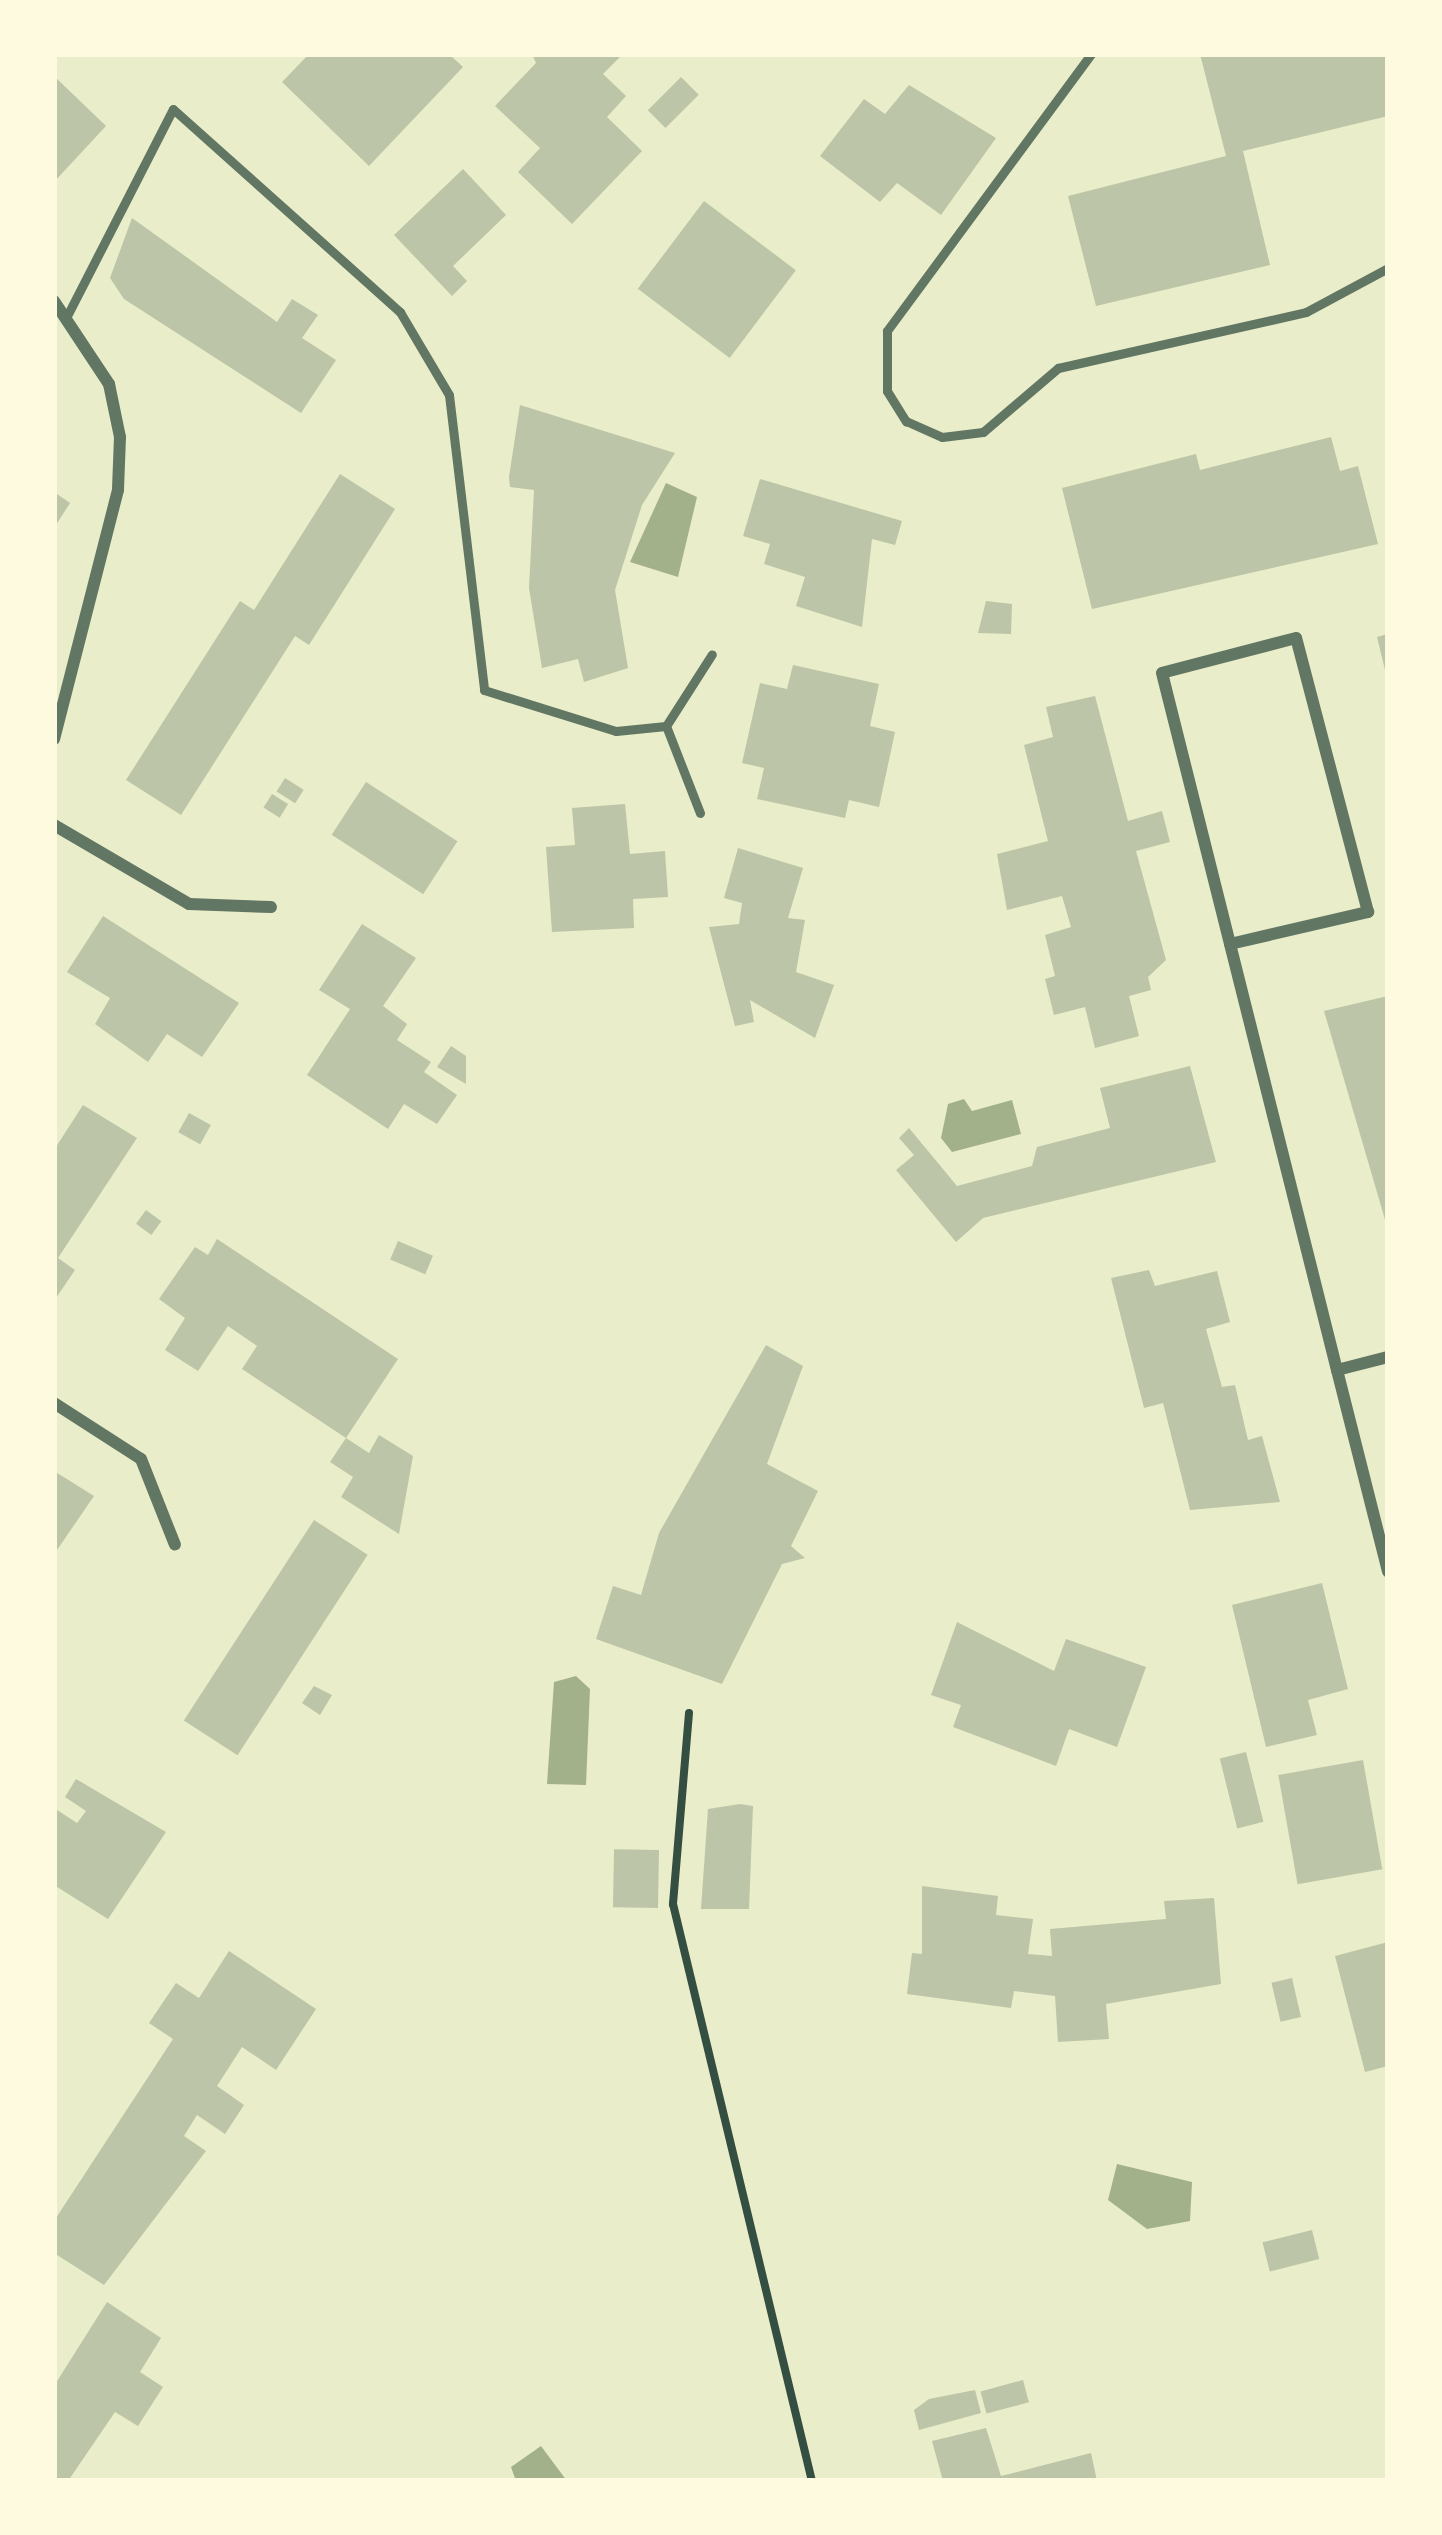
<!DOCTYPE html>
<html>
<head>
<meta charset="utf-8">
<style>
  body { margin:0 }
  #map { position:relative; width:1442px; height:2535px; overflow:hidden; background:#e9edc9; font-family:"Varela Round",sans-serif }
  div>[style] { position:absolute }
  .water>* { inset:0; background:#a3b18a }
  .building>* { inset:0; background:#bcc5a7; transform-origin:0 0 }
  .path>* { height:8px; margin:-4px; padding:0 4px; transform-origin:4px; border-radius:4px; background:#344e41 }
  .service>* { height:9px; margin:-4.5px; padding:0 4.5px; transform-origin:4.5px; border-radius:4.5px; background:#617663 }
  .minor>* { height:12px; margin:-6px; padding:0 6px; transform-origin:6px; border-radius:6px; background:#617663 }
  span { translate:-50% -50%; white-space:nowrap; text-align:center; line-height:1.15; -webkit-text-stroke:9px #fefae0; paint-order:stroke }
  .frame { position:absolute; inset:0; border:57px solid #fefae0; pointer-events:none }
</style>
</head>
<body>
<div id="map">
  <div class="water">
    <div style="clip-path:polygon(666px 483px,697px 497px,678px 577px,630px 562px)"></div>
    <div style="clip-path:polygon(964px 1099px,972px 1111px,1012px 1100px,1021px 1134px,952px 1152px,941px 1138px,948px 1104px)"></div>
    <div style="clip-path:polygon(576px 1676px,590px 1689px,586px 1785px,547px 1784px,554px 1682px)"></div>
    <div style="clip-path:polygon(1117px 2164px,1192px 2182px,1190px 2221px,1147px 2229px,1108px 2200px)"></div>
    <div style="clip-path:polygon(541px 2446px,567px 2481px,516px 2481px,511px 2467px)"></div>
  </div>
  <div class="building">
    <div style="clip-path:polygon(309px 54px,449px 54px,463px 67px,369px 166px,282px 82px)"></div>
    <div style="clip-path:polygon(532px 54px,623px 54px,603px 74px,626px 96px,607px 117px,642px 151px,572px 224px,518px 172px,540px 148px,495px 106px,536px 63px)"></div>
    <div style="clip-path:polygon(1200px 54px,1386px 54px,1388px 116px,1243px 151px,1270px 265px,1096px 306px,1068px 196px,1226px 156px)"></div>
    <div style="clip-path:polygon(54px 76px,106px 126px,54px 182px)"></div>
    <div style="left:681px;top:77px;width:25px;height:47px;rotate:45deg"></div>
    <div style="clip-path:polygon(909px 85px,996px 138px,941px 215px,897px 183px,880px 202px,820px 156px,864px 99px,885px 114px)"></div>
    <div style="clip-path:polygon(463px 169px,506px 215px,453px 266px,467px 281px,452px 296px,394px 235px)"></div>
    <div style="left:704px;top:201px;width:115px;height:110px;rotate:37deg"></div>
    <div style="clip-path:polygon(132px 218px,277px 322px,292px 299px,318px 315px,302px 338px,336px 360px,301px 413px,124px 299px,110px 278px)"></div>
    <div style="clip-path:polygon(520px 405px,675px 453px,642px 505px,615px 590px,628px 668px,584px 682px,578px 659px,542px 668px,529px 588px,534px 490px,510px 487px,509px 477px)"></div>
    <div style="clip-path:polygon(1331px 437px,1340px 471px,1358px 466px,1378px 544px,1092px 609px,1062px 488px,1196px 454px,1200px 470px)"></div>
    <div style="clip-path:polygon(340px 474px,395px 509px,309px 645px,295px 636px,181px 815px,126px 780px,240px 601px,254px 610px)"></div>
    <div style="clip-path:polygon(760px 479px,902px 521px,895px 545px,872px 539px,862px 627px,796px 606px,805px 577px,764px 564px,770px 544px,743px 536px)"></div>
    <div style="clip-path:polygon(54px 492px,70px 503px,54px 528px)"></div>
    <div style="clip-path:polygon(986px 601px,1012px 604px,1011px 634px,978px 633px)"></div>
    <div style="clip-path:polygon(1388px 634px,1388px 674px,1386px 674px,1377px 637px)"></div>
    <div style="clip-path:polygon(793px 665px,879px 684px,870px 726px,895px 732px,879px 807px,849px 800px,845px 818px,757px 799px,764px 768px,742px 763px,760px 683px,787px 689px)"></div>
    <div style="clip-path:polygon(1095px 696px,1128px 821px,1162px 811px,1170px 842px,1136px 851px,1166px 960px,1148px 977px,1151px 990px,1129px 996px,1139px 1036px,1095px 1048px,1085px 1007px,1054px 1015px,1045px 979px,1055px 976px,1045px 935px,1071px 927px,1062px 896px,1007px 910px,997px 854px,1048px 841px,1024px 745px,1053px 737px,1046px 707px)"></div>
    <div style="left:285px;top:778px;width:22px;height:16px;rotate:32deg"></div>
    <div style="left:366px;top:782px;width:109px;height:63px;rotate:33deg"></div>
    <div style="left:272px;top:794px;width:19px;height:16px;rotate:32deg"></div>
    <div style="clip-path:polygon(625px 804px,630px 854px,665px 851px,668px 897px,633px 899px,634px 928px,552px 932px,546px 847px,575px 845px,572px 808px)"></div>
    <div style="clip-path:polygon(738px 848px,803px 868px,788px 918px,805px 920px,796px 972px,834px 985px,815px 1038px,750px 1000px,754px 1022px,735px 1026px,709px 927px,739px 924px,742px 903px,724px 898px)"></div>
    <div style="clip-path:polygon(103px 916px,239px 1003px,202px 1057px,167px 1034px,148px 1062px,95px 1024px,110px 998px,67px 972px)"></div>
    <div style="clip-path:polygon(362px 924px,416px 958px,383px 1006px,407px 1024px,397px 1040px,431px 1062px,424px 1072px,457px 1095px,437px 1124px,404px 1104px,388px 1129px,307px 1075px,350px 1009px,319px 990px)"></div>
    <div style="clip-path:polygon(1388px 996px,1388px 1222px,1386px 1223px,1324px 1011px)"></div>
    <div style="clip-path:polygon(451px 1046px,466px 1056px,466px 1084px,437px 1067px)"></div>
    <div style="clip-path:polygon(1190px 1066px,1216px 1162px,983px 1218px,956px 1242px,896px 1170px,914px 1155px,899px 1138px,909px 1128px,957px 1186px,1032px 1166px,1037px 1147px,1110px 1128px,1100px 1088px)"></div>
    <div style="clip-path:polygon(83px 1105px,137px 1138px,58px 1258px,75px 1270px,54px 1301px,54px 1150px)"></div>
    <div style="left:189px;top:1113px;width:25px;height:22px;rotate:29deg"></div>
    <div style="left:146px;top:1210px;width:19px;height:17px;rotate:36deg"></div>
    <div style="clip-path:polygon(217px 1239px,398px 1359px,346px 1438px,242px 1369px,257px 1346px,228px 1326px,198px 1371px,165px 1350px,185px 1318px,159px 1299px,195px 1247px,208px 1255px)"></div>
    <div style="left:398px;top:1241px;width:38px;height:20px;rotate:23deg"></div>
    <div style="clip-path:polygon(1149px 1270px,1155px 1286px,1217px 1271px,1230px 1322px,1206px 1329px,1222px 1387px,1235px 1385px,1248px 1440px,1262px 1436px,1280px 1502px,1190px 1510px,1163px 1403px,1144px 1408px,1111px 1278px)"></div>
    <div style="clip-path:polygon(766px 1345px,803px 1366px,767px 1464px,818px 1491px,791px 1546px,805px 1558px,782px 1564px,722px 1684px,596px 1639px,613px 1586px,641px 1595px,659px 1533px)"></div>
    <div style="clip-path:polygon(379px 1435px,413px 1456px,399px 1534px,341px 1497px,353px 1477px,330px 1462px,346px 1438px,369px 1453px)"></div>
    <div style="clip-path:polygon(54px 1471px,94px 1496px,57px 1550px,54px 1548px)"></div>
    <div style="left:314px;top:1520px;width:64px;height:239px;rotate:33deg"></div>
    <div style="clip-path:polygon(1322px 1583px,1348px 1689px,1308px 1700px,1317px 1735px,1266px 1747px,1232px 1605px)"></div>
    <div style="clip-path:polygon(957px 1622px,1054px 1671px,1066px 1639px,1146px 1667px,1117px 1747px,1069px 1729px,1056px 1766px,953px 1727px,961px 1705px,931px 1695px)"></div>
    <div style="clip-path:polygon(314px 1686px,332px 1695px,320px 1715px,302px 1703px)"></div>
    <div style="left:1246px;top:1752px;width:72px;height:27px;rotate:76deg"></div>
    <div style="left:1363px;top:1760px;width:111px;height:86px;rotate:80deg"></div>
    <div style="clip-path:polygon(76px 1779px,166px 1832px,108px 1919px,54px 1885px,54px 1808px,77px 1823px,86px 1811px,65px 1797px)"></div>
    <div style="clip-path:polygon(740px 1804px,753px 1806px,749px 1909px,701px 1909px,708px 1809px)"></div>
    <div style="left:659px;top:1850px;width:58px;height:45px;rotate:91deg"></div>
    <div style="clip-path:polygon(922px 1886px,998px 1896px,996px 1915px,1033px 1919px,1028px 1954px,1052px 1956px,1050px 1929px,1166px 1919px,1164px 1901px,1214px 1898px,1221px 1984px,1106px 2004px,1109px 2039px,1058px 2042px,1055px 1996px,1014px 1991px,1011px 2008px,907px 1994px,912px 1953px,922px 1954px)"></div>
    <div style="clip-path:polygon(1388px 1942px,1388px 2066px,1365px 2072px,1335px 1956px)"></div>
    <div style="clip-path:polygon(229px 1951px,316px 2009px,276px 2070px,242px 2047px,217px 2086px,244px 2105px,225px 2134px,197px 2115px,184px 2136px,206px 2151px,104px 2285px,54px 2253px,54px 2221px,173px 2039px,149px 2023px,176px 1983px,199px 1998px)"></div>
    <div style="left:1292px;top:1978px;width:40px;height:21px;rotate:77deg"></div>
    <div style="left:1312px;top:2230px;width:30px;height:51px;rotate:76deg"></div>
    <div style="clip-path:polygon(107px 2302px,161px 2338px,140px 2372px,163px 2387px,138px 2426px,115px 2412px,68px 2481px,54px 2481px,54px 2386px)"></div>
    <div style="left:1023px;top:2380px;width:23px;height:44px;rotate:75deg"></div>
    <div style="clip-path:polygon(975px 2390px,981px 2413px,919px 2430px,914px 2410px,929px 2399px)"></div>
    <div style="clip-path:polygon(986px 2428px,1001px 2476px,1091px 2453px,1097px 2481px,943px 2481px,932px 2441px)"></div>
  </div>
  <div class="path">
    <div style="left:689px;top:1713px;width:192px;rotate:94.8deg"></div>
    <div style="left:673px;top:1904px;width:594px;rotate:76.46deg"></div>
  </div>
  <div class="service">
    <div style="left:1091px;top:54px;width:344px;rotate:126.4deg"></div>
    <div style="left:887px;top:331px;width:60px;rotate:90deg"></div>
    <div style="left:887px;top:391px;width:36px;rotate:58deg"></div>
    <div style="left:906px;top:421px;width:39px;rotate:24deg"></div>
    <div style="left:942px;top:437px;width:41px;rotate:-7deg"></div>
    <div style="left:983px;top:432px;width:99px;rotate:-40.5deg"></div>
    <div style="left:1058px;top:368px;width:254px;rotate:-12.7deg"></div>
    <div style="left:1306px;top:312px;width:93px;rotate:-28.2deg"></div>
    <div style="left:68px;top:314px;width:230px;rotate:-62.9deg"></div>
    <div style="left:173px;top:109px;width:305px;rotate:41.8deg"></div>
    <div style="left:400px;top:312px;width:96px;rotate:59.4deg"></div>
    <div style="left:449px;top:395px;width:297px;rotate:83.2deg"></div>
    <div style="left:484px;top:690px;width:138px;rotate:17.3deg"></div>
    <div style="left:616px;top:731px;width:50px;rotate:-5.7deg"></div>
    <div style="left:700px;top:813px;width:93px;rotate:-111.3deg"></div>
    <div style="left:666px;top:726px;width:85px;rotate:-57.4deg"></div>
  </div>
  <div class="minor">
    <div style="left:54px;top:301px;width:100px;rotate:56.5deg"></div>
    <div style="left:109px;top:384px;width:54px;rotate:78.3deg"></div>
    <div style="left:120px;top:437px;width:53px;rotate:92.2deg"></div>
    <div style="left:118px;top:490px;width:257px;rotate:104.4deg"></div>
    <div style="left:54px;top:825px;width:156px;rotate:30.3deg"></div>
    <div style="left:189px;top:904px;width:82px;rotate:2.1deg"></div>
    <div style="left:1230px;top:944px;width:142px;rotate:-13.1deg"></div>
    <div style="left:1368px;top:912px;width:283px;rotate:-104.7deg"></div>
    <div style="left:1296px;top:638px;width:138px;rotate:165.4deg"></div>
    <div style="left:1162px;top:673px;width:719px;rotate:75.91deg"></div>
    <div style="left:1337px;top:1370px;width:208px;rotate:75.8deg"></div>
    <div style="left:1337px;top:1370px;width:53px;rotate:-14.3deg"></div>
    <div style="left:54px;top:1403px;width:103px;rotate:32.8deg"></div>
    <div style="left:141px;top:1459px;width:92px;rotate:68.4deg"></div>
  </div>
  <div class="frame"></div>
</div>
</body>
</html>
